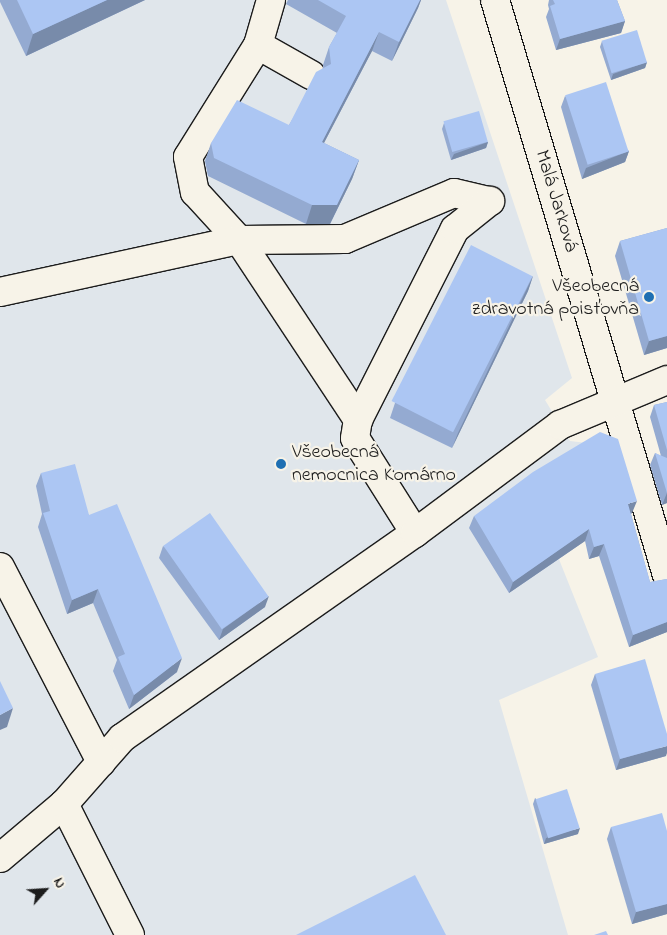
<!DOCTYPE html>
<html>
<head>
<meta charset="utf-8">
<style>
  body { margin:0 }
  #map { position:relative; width:667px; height:935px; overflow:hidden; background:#f7f3e8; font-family:"Indie Flower",sans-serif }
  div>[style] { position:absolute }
  .built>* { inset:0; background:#e0e6eb }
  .roads { filter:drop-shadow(1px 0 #1c1c1c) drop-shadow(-1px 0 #1c1c1c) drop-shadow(0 1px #1c1c1c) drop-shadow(0 -1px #1c1c1c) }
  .minor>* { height:28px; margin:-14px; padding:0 14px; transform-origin:14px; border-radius:14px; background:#f7f3e8 }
  .wall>* { inset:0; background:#94aad1 }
  .shaded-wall>* { inset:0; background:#788baa }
  .building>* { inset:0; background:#acc6f3; transform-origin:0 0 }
  .dots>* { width:14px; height:14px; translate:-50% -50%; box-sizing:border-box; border:2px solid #f7f3e8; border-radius:50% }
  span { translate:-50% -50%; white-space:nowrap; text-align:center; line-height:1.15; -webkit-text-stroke:4.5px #f7f3e8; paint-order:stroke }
  .street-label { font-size:20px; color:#1c1c1c }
  .poi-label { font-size:20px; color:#1c1c1c }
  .right { translate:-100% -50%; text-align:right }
  .left { translate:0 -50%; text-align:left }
  .north { position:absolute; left:20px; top:865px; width:50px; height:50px; -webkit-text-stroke:4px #f7f3e8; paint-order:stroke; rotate:64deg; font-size:14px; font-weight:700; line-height:20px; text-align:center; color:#1c1c1c }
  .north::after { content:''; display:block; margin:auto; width:18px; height:22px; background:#1c1c1c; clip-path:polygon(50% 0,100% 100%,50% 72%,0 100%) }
</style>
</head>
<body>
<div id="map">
  <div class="built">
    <div style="clip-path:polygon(0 0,446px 0,572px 378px,545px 400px,570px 441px,595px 444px,529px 484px,598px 657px,499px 700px,568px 935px,0 935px)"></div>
  </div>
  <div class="roads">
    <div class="minor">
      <div style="left:271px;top:0;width:47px;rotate:106.1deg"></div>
      <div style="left:258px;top:45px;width:132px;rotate:122deg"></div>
      <div style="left:188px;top:157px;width:36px;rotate:79deg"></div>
      <div style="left:195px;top:192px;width:65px;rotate:47.5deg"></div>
      <div style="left:239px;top:240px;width:216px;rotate:56.5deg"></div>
      <div style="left:495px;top:0;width:600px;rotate:73.35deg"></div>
      <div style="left:258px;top:45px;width:61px;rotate:29.5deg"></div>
      <div style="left:0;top:292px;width:245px;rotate:-12.3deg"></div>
      <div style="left:239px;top:240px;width:106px;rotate:-0.5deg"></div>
      <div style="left:345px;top:239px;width:118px;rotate:-22.9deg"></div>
      <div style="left:454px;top:193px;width:37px;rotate:13deg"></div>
      <div style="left:415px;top:533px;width:112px;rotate:-122.3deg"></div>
      <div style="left:355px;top:438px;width:18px;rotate:-81deg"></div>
      <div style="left:358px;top:420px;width:214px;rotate:-63.1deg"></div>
      <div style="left:455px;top:229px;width:45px;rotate:-38.7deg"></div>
      <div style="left:0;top:567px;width:220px;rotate:62.6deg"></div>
      <div style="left:0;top:858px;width:84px;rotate:-40.2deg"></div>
      <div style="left:130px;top:935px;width:147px;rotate:-116.7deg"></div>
      <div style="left:64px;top:804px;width:88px;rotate:-48.7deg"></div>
      <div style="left:122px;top:738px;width:358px;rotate:-35deg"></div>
      <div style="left:415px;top:533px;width:181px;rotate:-36.7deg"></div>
      <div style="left:560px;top:425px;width:116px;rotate:-22.8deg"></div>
    </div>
  </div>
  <div class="wall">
    <div style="clip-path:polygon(0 0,145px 0,26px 56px,0 2px)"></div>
    <div style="clip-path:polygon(288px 0,421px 0,418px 8px,392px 61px,372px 51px,324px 143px,359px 160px,352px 179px,330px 224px,306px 224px,208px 176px,205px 161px,211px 143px,289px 125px,323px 68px,323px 65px,329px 47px,337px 33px,286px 4px)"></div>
    <div style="clip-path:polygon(549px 0,617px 0,625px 21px,621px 33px,556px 50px,546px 17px,549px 9px,548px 5px)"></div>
    <div style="clip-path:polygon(602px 41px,647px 62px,645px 68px,611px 80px,600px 47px)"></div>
    <div style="clip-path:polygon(565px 96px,629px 151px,625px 162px,582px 179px,561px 107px)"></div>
    <div style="clip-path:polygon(444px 123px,488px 142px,486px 148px,451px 160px,442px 129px)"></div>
    <div style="clip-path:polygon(667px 228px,667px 348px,644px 355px,615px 256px,620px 241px)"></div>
    <div style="clip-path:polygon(533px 276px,528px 291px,452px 448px,390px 418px,395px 403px)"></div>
    <div style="clip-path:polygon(667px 402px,667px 503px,662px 505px,650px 465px,655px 453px,661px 456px,650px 417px,654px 405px)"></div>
    <div style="clip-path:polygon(41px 473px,89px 515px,177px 672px,129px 709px,113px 671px,117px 660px,93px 603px,67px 614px,38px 527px,42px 514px,36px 486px)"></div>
    <div style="clip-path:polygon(632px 513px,631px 514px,650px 582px,667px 579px,667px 632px,629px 647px,599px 556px,589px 559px,585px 541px,509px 593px,469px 528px,474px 516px)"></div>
    <div style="clip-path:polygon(163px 546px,265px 607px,219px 640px,159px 558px)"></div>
    <div style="clip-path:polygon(595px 674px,666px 756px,616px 770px,591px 685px)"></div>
    <div style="clip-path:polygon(535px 798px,578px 834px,544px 844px,533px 804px)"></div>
    <div style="clip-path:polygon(611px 827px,667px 831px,667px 914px,632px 924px,607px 839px)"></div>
  </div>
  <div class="shaded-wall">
    <div style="clip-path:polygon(107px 0,145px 0,26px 56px,33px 34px)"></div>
    <div style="clip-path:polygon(420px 0,421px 0,418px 8px,392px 61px,399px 42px)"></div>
    <div style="clip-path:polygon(625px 21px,621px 33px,556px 50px,560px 39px)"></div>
    <div style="clip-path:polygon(379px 32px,372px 51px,315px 160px,322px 142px)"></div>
    <div style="clip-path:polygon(647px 62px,645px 68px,611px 80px,613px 74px)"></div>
    <div style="clip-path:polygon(488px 142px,486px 148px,451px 160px,454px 154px)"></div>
    <div style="clip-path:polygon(629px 151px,625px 162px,582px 179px,586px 168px)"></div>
    <div style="clip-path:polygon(359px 160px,352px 179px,330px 224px,306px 224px,312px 205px)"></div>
    <div style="clip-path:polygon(533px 276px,528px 291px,452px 448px,458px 433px)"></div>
    <div style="clip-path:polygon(667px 336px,667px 348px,644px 355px,649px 341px)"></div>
    <div style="clip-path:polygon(667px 493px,667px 503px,662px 505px)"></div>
    <div style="clip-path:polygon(637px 501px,632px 513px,624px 516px,628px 504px)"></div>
    <div style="clip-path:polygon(589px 529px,585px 541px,509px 593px,513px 582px)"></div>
    <div style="clip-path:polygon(604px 544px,599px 556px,589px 559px,594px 547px)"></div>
    <div style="clip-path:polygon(98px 589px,93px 603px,67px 614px,72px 600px)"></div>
    <div style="clip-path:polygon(269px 596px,265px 607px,219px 640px,223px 629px)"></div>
    <div style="clip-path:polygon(667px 622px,667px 632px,629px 647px,633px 635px)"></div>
    <div style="clip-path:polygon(182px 658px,177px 672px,129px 709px,134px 695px)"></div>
    <div style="clip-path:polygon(13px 708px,7px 727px,0 730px,0 715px)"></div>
    <div style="clip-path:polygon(667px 746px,667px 753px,666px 756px,616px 770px,620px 759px)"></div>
    <div style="clip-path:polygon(580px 828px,578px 834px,544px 844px,546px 838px)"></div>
    <div style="clip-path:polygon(667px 904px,667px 914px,632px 924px,636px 912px)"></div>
  </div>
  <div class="building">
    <div style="clip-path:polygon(17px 0,107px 0,33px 34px)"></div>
    <div style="clip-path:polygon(318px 0,420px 0,399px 42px,379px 32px,322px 142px,359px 160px,337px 205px,312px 205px,214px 158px,211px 143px,237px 100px,289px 125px,316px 72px,331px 64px,329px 47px,346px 16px)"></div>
    <div style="clip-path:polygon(553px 0,617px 0,625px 21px,560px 39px,550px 6px,555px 4px)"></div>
    <div style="left:637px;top:30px;width:34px;height:37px;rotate:73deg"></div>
    <div style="left:606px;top:82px;width:73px;height:43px;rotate:72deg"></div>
    <div style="left:479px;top:111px;width:32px;height:37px;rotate:74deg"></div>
    <div style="clip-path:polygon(667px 228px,667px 336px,649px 341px,620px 241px)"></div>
    <div style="left:471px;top:245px;width:69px;height:175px;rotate:27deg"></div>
    <div style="clip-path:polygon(667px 402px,667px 450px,654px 405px)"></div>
    <div style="clip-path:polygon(600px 432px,618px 439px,637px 501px,628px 504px,650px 582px,667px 579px,667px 622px,633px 635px,604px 544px,594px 547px,589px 529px,513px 582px,474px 516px,533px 472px)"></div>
    <div style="clip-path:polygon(655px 453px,667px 458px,667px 493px)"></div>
    <div style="clip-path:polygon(75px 464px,89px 515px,117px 504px,182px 658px,134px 695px,118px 657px,125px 654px,98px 589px,72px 600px,43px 513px,50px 511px,41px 473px)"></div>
    <div style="left:210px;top:513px;width:102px;height:57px;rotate:55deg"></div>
    <div style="clip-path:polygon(645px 659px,667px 734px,667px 746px,620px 759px,595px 674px)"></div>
    <div style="clip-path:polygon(0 681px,13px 708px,0 715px)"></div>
    <div style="left:567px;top:789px;width:41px;height:33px;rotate:72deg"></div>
    <div style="clip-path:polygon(662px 813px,667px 831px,667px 904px,636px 912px,611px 827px)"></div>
    <div style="clip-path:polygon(415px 875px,446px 935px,296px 935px)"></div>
    <div style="clip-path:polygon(606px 931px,608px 935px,594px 935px)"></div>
  </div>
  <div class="dots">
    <div style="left:649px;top:297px;background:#1f6fb2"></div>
    <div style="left:281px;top:464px;background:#1f6fb2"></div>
  </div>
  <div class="street-label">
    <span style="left:556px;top:201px;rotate:73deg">Malá Jarková</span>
  </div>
  <div class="poi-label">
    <span class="right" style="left:639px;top:298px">Všeobecná<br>zdravotná poisťovňa</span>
    <span class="left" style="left:292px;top:464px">Všeobecná<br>nemocnica Komárno</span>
  </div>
  <div class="north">N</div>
</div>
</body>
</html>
